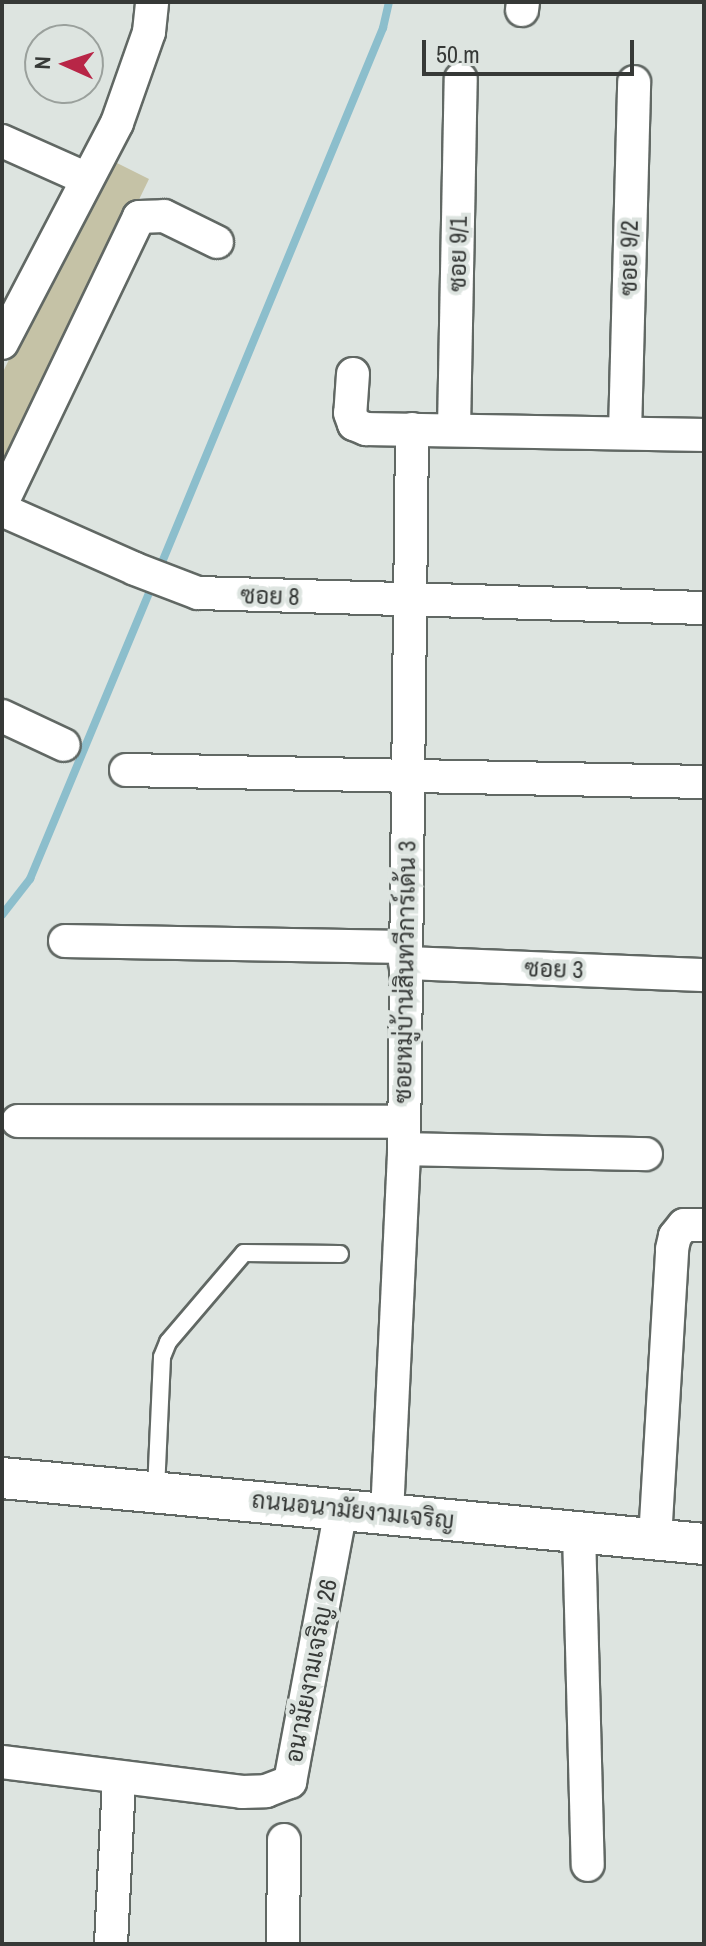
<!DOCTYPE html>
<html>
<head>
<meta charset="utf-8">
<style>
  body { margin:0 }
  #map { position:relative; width:706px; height:1946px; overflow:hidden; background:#dde4e0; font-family:"Archivo Narrow",Sarabun,sans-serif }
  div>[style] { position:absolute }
  .green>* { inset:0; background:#c5c2a6 }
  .stream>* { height:8px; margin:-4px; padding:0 4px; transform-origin:4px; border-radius:4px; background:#8cbecc }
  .roads { filter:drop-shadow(2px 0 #616864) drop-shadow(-2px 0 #616864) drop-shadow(0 2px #616864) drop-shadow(0 -2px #616864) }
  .service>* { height:16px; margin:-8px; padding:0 8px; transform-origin:8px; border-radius:8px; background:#fff }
  .minor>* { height:32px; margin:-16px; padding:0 16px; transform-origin:16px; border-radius:16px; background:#fff }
  .tertiary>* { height:40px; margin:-20px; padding:0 20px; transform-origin:20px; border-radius:20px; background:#fff }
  span { translate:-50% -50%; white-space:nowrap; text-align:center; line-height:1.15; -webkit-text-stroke:8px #dde4e0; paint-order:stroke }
  .street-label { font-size:24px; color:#363937 }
  .frame { position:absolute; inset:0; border:4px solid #363937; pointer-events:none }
  .north { position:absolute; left:24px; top:24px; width:80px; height:80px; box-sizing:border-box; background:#dde4e0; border:2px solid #9aa09c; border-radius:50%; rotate:273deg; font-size:22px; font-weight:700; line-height:32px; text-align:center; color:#363937 }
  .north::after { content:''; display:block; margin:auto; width:28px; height:36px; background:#b82647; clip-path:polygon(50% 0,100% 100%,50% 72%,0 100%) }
  .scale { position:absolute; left:422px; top:40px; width:212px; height:36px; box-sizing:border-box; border:4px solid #363937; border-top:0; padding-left:10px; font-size:24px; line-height:28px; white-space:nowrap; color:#363937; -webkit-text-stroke:6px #dde4e0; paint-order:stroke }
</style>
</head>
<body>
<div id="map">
  <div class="green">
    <div style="clip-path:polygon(107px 158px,149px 179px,2px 482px,2px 374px)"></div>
  </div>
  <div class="stream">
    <div style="left:158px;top:572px;width:589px;rotate:-67.53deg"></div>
    <div style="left:383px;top:28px;width:27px;rotate:-77deg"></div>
    <div style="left:2px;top:915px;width:46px;rotate:-52.1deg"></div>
    <div style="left:30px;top:879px;width:320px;rotate:-67.4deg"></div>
  </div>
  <div class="roads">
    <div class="service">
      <div style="left:156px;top:1490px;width:133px;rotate:-87.4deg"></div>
      <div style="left:162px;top:1357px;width:16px;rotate:-68deg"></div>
      <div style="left:168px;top:1342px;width:117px;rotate:-49.5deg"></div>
      <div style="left:244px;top:1253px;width:96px;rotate:0.6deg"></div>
    </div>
    <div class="minor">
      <div style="left:522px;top:10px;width:8px;rotate:-83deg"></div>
      <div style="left:2px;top:141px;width:93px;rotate:24.1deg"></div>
      <div style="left:2px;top:343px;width:248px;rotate:-62.4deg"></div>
      <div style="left:117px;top:123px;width:96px;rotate:-70.6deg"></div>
      <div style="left:149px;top:32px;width:30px;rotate:-84deg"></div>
      <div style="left:353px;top:374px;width:39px;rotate:94deg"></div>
      <div style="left:350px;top:413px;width:12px;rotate:70deg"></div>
      <div style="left:354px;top:424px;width:13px;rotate:23deg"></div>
      <div style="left:366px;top:429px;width:338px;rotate:1deg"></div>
      <div style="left:454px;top:429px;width:350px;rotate:-88.9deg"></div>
      <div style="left:625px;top:433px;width:351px;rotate:-88.5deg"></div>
      <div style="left:2px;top:503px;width:317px;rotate:-64.4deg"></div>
      <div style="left:139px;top:217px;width:25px;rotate:-2deg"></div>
      <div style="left:164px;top:216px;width:59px;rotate:26.1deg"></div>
      <div style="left:2px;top:510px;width:145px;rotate:23.9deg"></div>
      <div style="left:135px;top:569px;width:67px;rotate:20.9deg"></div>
      <div style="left:198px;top:593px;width:506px;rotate:1.7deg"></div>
      <div style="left:2px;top:716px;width:68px;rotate:25.1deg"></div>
      <div style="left:126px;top:770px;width:578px;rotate:1.19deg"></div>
      <div style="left:65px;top:941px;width:339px;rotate:1deg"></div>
      <div style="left:405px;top:963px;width:299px;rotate:2.3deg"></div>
      <div style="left:18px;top:1121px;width:385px;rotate:0.1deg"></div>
      <div style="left:404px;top:1149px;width:242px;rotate:1.2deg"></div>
      <div style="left:387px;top:1514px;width:365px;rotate:-87.3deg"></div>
      <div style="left:404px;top:1149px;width:720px;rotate:-89.36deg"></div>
      <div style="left:579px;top:1532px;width:333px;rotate:88.5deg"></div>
      <div style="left:655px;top:1539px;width:290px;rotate:-86.6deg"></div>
      <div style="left:672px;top:1249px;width:13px;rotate:-77deg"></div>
      <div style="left:675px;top:1236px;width:14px;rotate:-51deg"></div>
      <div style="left:684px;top:1225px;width:20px"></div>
      <div style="left:2px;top:1762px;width:242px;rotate:7.1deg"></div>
      <div style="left:242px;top:1792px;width:24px;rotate:-2deg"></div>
      <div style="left:266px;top:1791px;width:26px;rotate:-21deg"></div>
      <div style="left:290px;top:1782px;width:277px;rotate:-79.4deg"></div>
      <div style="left:111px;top:1944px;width:164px;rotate:-87.2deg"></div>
      <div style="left:283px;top:1944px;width:104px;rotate:-89.4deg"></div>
    </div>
    <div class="tertiary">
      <div style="left:2px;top:1478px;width:705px;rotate:5.37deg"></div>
    </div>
  </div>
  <div class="street-label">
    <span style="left:458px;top:254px;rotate:-89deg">ซอย 9/1</span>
    <span style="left:629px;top:258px;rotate:-89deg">ซอย 9/2</span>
    <span style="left:270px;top:596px;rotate:2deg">ซอย 8</span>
    <span style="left:554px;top:969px;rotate:2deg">ซอย 3</span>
    <span style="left:405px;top:972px;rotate:-89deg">ซอยหมู่บ้าน่สินทวีการ์เด้น 3</span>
    <span style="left:353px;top:1510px;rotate:6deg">ถนนอนามัยงามเจริญ</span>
    <span style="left:311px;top:1671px;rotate:-79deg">อนามัยงามเจริญ 26</span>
  </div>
  <div class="frame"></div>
  <div class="north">N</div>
  <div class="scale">50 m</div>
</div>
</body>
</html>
